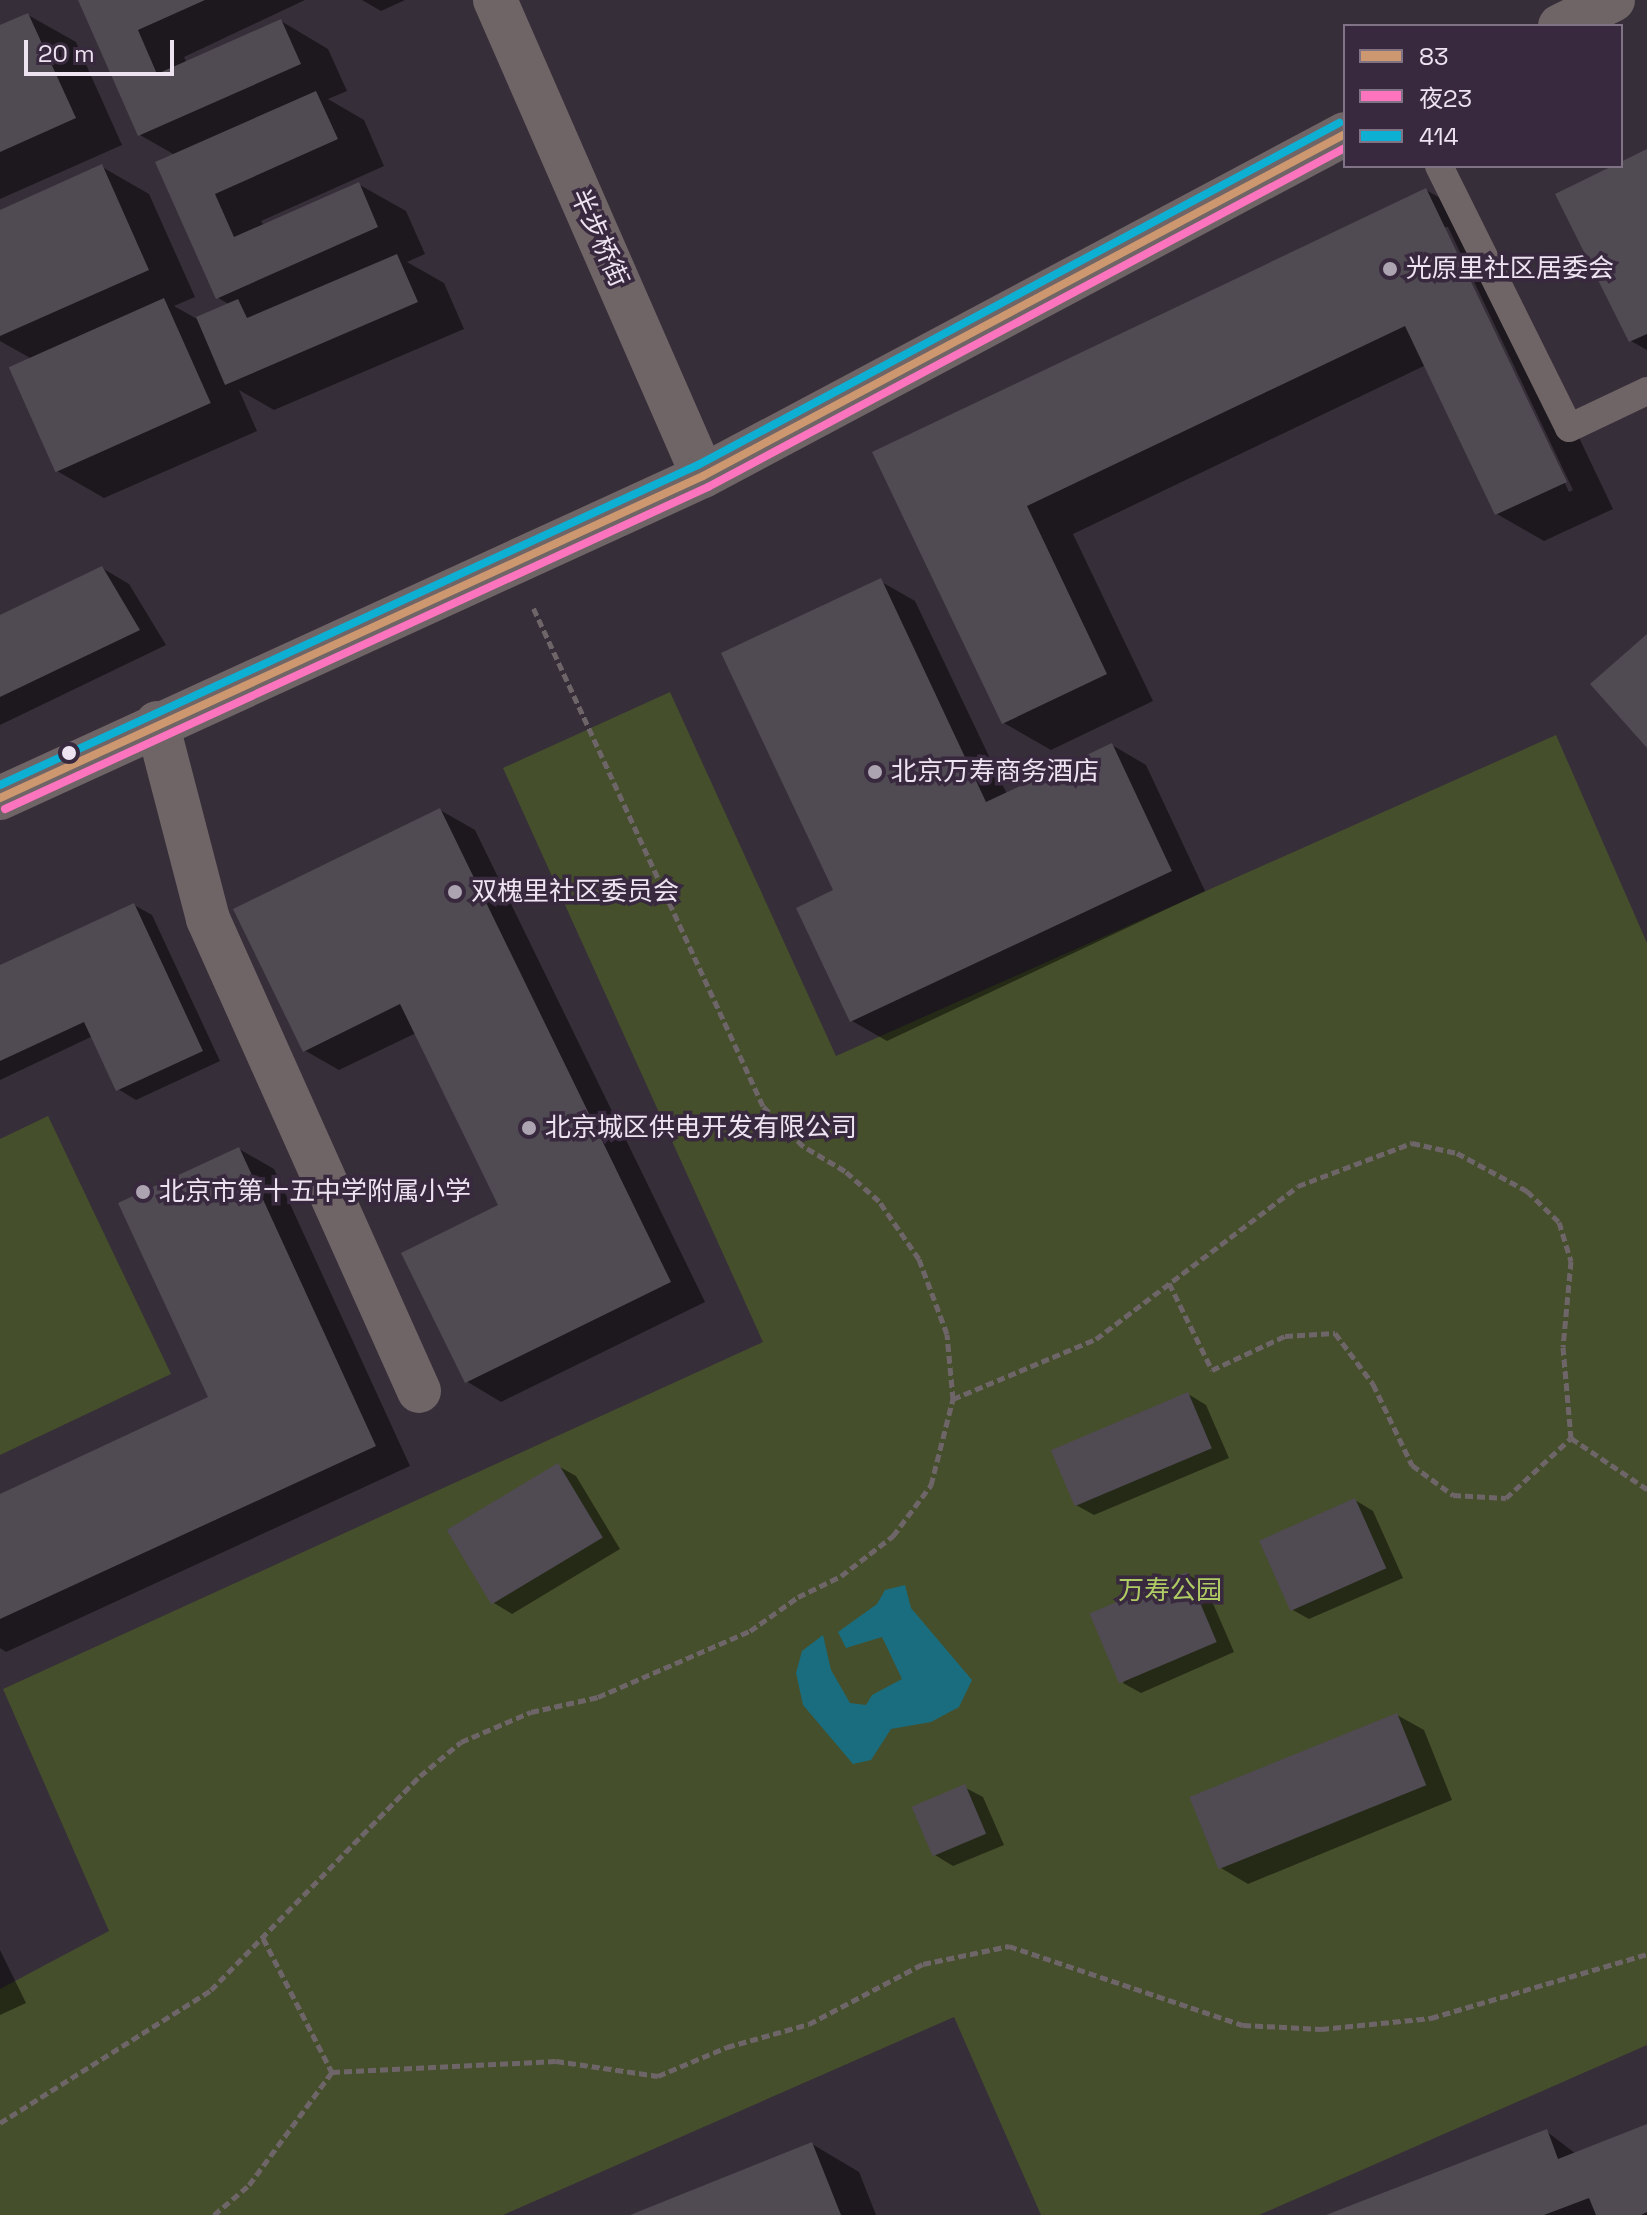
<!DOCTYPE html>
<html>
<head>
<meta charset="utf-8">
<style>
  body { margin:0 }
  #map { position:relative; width:1647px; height:2215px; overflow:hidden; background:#362e39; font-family:"Space Grotesk","Noto Sans SC",sans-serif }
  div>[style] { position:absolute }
  .green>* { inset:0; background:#464f2b }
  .water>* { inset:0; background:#1a6d7e }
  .shadow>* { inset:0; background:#0007 }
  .building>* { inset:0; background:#504a53; transform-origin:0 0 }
  .path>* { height:5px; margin-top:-2.5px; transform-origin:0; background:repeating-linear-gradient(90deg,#6e6569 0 8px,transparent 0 12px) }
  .service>* { height:28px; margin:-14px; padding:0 14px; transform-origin:14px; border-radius:14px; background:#6f6466 }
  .minor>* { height:44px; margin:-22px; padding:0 22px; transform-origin:22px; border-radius:22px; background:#6f6466 }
  .tertiary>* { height:44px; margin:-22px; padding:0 22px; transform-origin:22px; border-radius:22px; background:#6f6466 }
  .bus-1>* { height:8px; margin:-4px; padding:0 4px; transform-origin:4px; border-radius:4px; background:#cd976f }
  .bus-2>* { height:8px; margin:-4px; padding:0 4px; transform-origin:4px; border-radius:4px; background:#fc73be }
  .bus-3>* { height:8px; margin:-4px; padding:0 4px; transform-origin:4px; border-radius:4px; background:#0dafd3 }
  .dots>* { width:22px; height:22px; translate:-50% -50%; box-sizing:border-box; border:4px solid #38293e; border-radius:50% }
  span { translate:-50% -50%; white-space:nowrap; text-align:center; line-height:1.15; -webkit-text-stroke:7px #38293e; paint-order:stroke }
  .street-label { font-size:26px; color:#ede3f1 }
  .poi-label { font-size:26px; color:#ede3f1 }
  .left { translate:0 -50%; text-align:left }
  .park-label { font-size:26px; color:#afcc64 }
  .legend { position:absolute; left:1343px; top:24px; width:280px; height:144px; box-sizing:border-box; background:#38293e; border:2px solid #807386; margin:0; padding:10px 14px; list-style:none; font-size:24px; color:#ede3f1 }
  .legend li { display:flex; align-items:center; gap:16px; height:40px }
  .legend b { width:40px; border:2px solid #807386 }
  .scale { position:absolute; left:24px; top:40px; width:150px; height:36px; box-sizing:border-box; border:4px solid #ede3f1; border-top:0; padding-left:10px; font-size:24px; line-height:28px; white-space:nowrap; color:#ede3f1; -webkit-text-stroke:6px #38293e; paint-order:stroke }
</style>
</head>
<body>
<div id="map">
  <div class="green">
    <div style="clip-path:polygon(670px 692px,836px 1056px,1556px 735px,1647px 943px,1647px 2045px,1259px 2215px,1041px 2215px,954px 2017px,503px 2215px,0 2215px,0 1989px,109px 1931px,3px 1689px,763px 1342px,503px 768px)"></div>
    <div style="clip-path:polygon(48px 1116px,171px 1374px,0 1455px,0 1139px)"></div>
  </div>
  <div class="water">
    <div style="clip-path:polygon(905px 1585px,911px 1608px,972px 1680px,959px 1707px,931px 1722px,891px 1729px,871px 1760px,853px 1764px,803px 1705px,796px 1673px,802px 1651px,823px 1635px,831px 1670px,850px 1703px,866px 1705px,872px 1695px,902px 1679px,882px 1637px,846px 1648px,838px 1632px,877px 1604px,885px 1590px)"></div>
  </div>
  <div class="shadow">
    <div style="clip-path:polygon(80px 0,305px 0,184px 57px,187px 63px,281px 21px,328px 49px,347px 91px,328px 99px,364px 120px,384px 166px,261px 221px,264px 226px,358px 184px,406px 211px,425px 254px,407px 262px,444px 283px,464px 329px,274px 410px,239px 390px,257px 431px,104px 498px,57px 471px,32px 359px,0 341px,0 212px,102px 167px,149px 194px,195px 297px,174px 306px,197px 319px,230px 305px,217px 297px,175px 155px,140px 135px)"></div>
    <div style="clip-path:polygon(362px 0,405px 0,381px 11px)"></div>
    <div style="clip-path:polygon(28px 15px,76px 42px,122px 145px,0 199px,0 28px)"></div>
    <div style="clip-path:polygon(1647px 151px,1647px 350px,1631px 341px)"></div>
    <div style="clip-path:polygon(evenodd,1426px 190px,1474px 217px,1613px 509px,1544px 541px,1497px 514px,1426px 365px,1073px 534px,1153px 701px,1051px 750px,1004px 723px,874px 453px,1426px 190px,1443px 227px,1448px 227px,1573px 490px,1569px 492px,1443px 227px)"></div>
    <div style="clip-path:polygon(102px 568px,129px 584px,166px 645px,0 725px,0 618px)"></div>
    <div style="clip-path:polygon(880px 581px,915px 601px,1007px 794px,1112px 745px,1146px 765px,1205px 891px,887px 1041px,852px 1021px,836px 891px)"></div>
    <div style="clip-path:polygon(440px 810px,475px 830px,705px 1302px,501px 1402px,466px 1381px,501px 1206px,416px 1033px,339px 1070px,304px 1050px)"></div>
    <div style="clip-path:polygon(134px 905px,152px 915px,220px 1061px,136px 1100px,118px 1089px,93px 1036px,0 1080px,0 967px)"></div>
    <div style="clip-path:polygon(239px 1149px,274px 1169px,410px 1466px,6px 1652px,0 1648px,0 1496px,210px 1398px)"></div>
    <div style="clip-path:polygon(1188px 1394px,1206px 1405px,1229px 1458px,1094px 1515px,1076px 1505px)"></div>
    <div style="clip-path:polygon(558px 1466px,576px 1476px,620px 1549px,512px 1614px,494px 1603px)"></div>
    <div style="clip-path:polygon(1355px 1500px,1373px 1511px,1403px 1578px,1309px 1619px,1291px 1609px)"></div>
    <div style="clip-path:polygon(1187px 1574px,1205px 1585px,1234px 1652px,1141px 1693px,1123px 1683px)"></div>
    <div style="clip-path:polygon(1397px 1715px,1424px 1730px,1452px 1800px,1248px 1884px,1221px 1868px)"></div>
    <div style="clip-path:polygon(964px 1787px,983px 1797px,1004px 1845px,953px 1866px,935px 1855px)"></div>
    <div style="clip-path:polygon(0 1950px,26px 2003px,0 2015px)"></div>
    <div style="clip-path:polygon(1647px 2126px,1647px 2215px,1331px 2215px,1546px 2131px,1576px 2154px)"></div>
    <div style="clip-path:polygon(812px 2144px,859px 2172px,876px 2215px,635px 2215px)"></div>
  </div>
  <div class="building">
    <div style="clip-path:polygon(78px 0,205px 0,138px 30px,157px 74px,281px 19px,301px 64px,138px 136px)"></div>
    <div style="clip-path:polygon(28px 13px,76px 118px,0 152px,0 25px)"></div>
    <div style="clip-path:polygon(316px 91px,338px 139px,215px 194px,234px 237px,359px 182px,378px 227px,216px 299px,155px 162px)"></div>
    <div style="clip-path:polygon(1647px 149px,1647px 334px,1629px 342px,1555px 194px)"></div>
    <div style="clip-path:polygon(102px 164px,149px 270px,0 336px,0 210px)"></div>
    <div style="clip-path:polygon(1426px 188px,1567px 482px,1495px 515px,1405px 326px,1027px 506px,1107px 674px,1002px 724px,872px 452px)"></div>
    <div style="clip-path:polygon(397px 254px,418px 302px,225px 385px,196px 317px,238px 299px,247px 318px)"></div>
    <div style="left:164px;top:298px;width:115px;height:170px;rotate:66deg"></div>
    <div style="clip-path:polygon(102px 566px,140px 630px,0 697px,0 615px)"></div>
    <div style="clip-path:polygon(881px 578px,986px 802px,1112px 743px,1172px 871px,850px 1022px,796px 908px,833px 890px,721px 653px)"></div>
    <div style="clip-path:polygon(1647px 634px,1647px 748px,1590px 684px)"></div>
    <div style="clip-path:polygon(440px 808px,671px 1282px,465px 1383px,401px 1253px,498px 1205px,400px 1004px,303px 1052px,233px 909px)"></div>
    <div style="clip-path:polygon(134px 903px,203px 1051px,116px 1091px,84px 1022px,0 1061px,0 965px)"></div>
    <div style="clip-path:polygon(239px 1147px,376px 1446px,0 1619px,0 1494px,208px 1397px,118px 1203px)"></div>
    <div style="left:1188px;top:1392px;width:61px;height:149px;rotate:67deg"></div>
    <div style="left:558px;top:1463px;width:87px;height:130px;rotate:59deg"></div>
    <div style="left:1355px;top:1498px;width:77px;height:105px;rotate:66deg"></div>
    <div style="left:1187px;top:1572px;width:76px;height:106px;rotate:67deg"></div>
    <div style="left:1397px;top:1713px;width:78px;height:224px;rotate:68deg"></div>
    <div style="left:965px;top:1784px;width:54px;height:58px;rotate:67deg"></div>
    <div style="clip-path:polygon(1647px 2124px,1647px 2212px,1641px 2215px,1596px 2215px,1589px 2198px,1544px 2215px,1326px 2215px,1547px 2129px,1558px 2159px)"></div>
    <div style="clip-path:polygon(812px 2142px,841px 2215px,630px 2215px)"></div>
  </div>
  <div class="path">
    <div style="left:1169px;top:1283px;width:97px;rotate:63.7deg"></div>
    <div style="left:1212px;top:1370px;width:81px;rotate:-25deg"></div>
    <div style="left:1285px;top:1336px;width:50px;rotate:-3.4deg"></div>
    <div style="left:1335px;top:1333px;width:64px;rotate:53.3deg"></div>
    <div style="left:1373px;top:1384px;width:90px;rotate:64.3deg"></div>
    <div style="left:1412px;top:1465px;width:51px;rotate:36.2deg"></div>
    <div style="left:1453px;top:1495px;width:53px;rotate:3.2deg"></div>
    <div style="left:1506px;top:1498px;width:88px;rotate:-42.7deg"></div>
    <div style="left:953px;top:1399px;width:155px;rotate:-22.8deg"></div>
    <div style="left:1096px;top:1339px;width:253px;rotate:-37.1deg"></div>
    <div style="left:1298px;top:1186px;width:122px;rotate:-20.7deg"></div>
    <div style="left:1412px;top:1143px;width:46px;rotate:12.5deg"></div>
    <div style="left:1457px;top:1153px;width:80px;rotate:28.5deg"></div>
    <div style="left:1527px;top:1191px;width:45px;rotate:44.1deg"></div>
    <div style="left:1559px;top:1222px;width:41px;rotate:72.9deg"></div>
    <div style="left:1571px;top:1261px;width:86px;rotate:95.3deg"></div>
    <div style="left:1563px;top:1347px;width:91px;rotate:85deg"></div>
    <div style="left:1571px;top:1438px;width:92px;rotate:33.9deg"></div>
    <div style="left:263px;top:1938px;width:151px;rotate:62.8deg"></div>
    <div style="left:0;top:2123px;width:249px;rotate:-32.2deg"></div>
    <div style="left:211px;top:1990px;width:299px;rotate:-45.7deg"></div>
    <div style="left:420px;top:1776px;width:53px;rotate:-39.7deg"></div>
    <div style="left:461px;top:1742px;width:76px;rotate:-23.2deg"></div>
    <div style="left:531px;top:1712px;width:69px;rotate:-12.6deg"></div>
    <div style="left:598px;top:1697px;width:166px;rotate:-23.5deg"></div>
    <div style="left:750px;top:1631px;width:59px;rotate:-35.3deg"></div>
    <div style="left:798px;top:1597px;width:48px;rotate:-26deg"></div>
    <div style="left:841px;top:1576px;width:66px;rotate:-37.6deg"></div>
    <div style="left:893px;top:1536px;width:64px;rotate:-53.3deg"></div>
    <div style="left:931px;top:1485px;width:89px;rotate:-75.7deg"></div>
    <div style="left:953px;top:1399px;width:65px;rotate:-95.3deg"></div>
    <div style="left:947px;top:1334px;width:80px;rotate:-110.5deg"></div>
    <div style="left:919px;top:1259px;width:70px;rotate:-124.6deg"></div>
    <div style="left:879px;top:1201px;width:45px;rotate:-138.6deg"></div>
    <div style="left:845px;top:1171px;width:49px;rotate:-149.2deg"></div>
    <div style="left:803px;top:1146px;width:57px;rotate:-135deg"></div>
    <div style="left:763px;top:1106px;width:549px;rotate:-114.75deg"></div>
    <div style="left:214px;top:2215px;width:46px;rotate:-40.6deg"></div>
    <div style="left:249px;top:2185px;width:140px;rotate:-53.7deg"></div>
    <div style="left:332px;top:2072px;width:224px;rotate:-2.8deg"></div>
    <div style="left:556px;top:2061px;width:103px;rotate:8.4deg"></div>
    <div style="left:658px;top:2076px;width:75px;rotate:-22.8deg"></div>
    <div style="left:727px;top:2047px;width:85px;rotate:-15.7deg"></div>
    <div style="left:809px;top:2024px;width:129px;rotate:-27.8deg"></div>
    <div style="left:923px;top:1964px;width:88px;rotate:-11.8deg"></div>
    <div style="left:1009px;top:1946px;width:247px;rotate:18.7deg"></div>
    <div style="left:1243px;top:2025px;width:78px;rotate:2.9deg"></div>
    <div style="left:1321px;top:2029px;width:111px;rotate:-5.7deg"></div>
    <div style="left:1431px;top:2018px;width:225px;rotate:-16.5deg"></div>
  </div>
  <div class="service">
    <div style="left:1439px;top:166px;width:292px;rotate:63.6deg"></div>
    <div style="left:1569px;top:428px;width:86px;rotate:-25.4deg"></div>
  </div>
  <div class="minor">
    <div style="left:495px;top:0;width:519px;rotate:66.4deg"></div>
    <div style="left:157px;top:723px;width:203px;rotate:75.4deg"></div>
    <div style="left:208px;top:919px;width:517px;rotate:65.91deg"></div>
  </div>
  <div class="tertiary">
    <div style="left:1560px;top:26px;width:59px;rotate:-26.1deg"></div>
    <div style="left:0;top:798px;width:773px;rotate:-24.61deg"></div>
    <div style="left:703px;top:476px;width:727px;rotate:-28.04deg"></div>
  </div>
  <div class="bus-1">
    <div style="left:0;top:798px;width:773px;rotate:-24.61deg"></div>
    <div style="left:703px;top:476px;width:727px;rotate:-28.04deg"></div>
  </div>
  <div class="bus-2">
    <div style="left:5px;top:809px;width:773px;rotate:-24.61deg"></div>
    <div style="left:708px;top:487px;width:722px;rotate:-28.02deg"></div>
  </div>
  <div class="bus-3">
    <div style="left:0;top:785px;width:768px;rotate:-24.63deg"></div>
    <div style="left:698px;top:465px;width:727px;rotate:-28.08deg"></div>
  </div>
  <div class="dots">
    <div style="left:1390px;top:269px;background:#ada4b1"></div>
    <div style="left:69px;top:753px;background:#ede3f1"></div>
    <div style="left:875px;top:772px;background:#ada4b1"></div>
    <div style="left:455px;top:892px;background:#ada4b1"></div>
    <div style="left:529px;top:1128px;background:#ada4b1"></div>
    <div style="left:143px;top:1192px;background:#ada4b1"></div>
  </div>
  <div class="street-label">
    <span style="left:599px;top:238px;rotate:66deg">半步桥街</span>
  </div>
  <div class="poi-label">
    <span class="left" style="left:1406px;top:269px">光原里社区居委会</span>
    <span class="left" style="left:891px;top:772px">北京万寿商务酒店</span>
    <span class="left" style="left:471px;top:892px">双槐里社区委员会</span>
    <span class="left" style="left:545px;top:1128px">北京城区供电开发有限公司</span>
    <span class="left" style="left:159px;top:1192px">北京市第十五中学附属小学</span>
  </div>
  <div class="park-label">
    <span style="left:1170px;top:1591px">万寿公园</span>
  </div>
  <ul class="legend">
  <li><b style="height:10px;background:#cd976f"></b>83</li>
  <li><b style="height:10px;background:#fc73be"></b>夜23</li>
  <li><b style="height:10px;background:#0dafd3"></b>414</li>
  </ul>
  <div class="scale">20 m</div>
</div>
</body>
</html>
